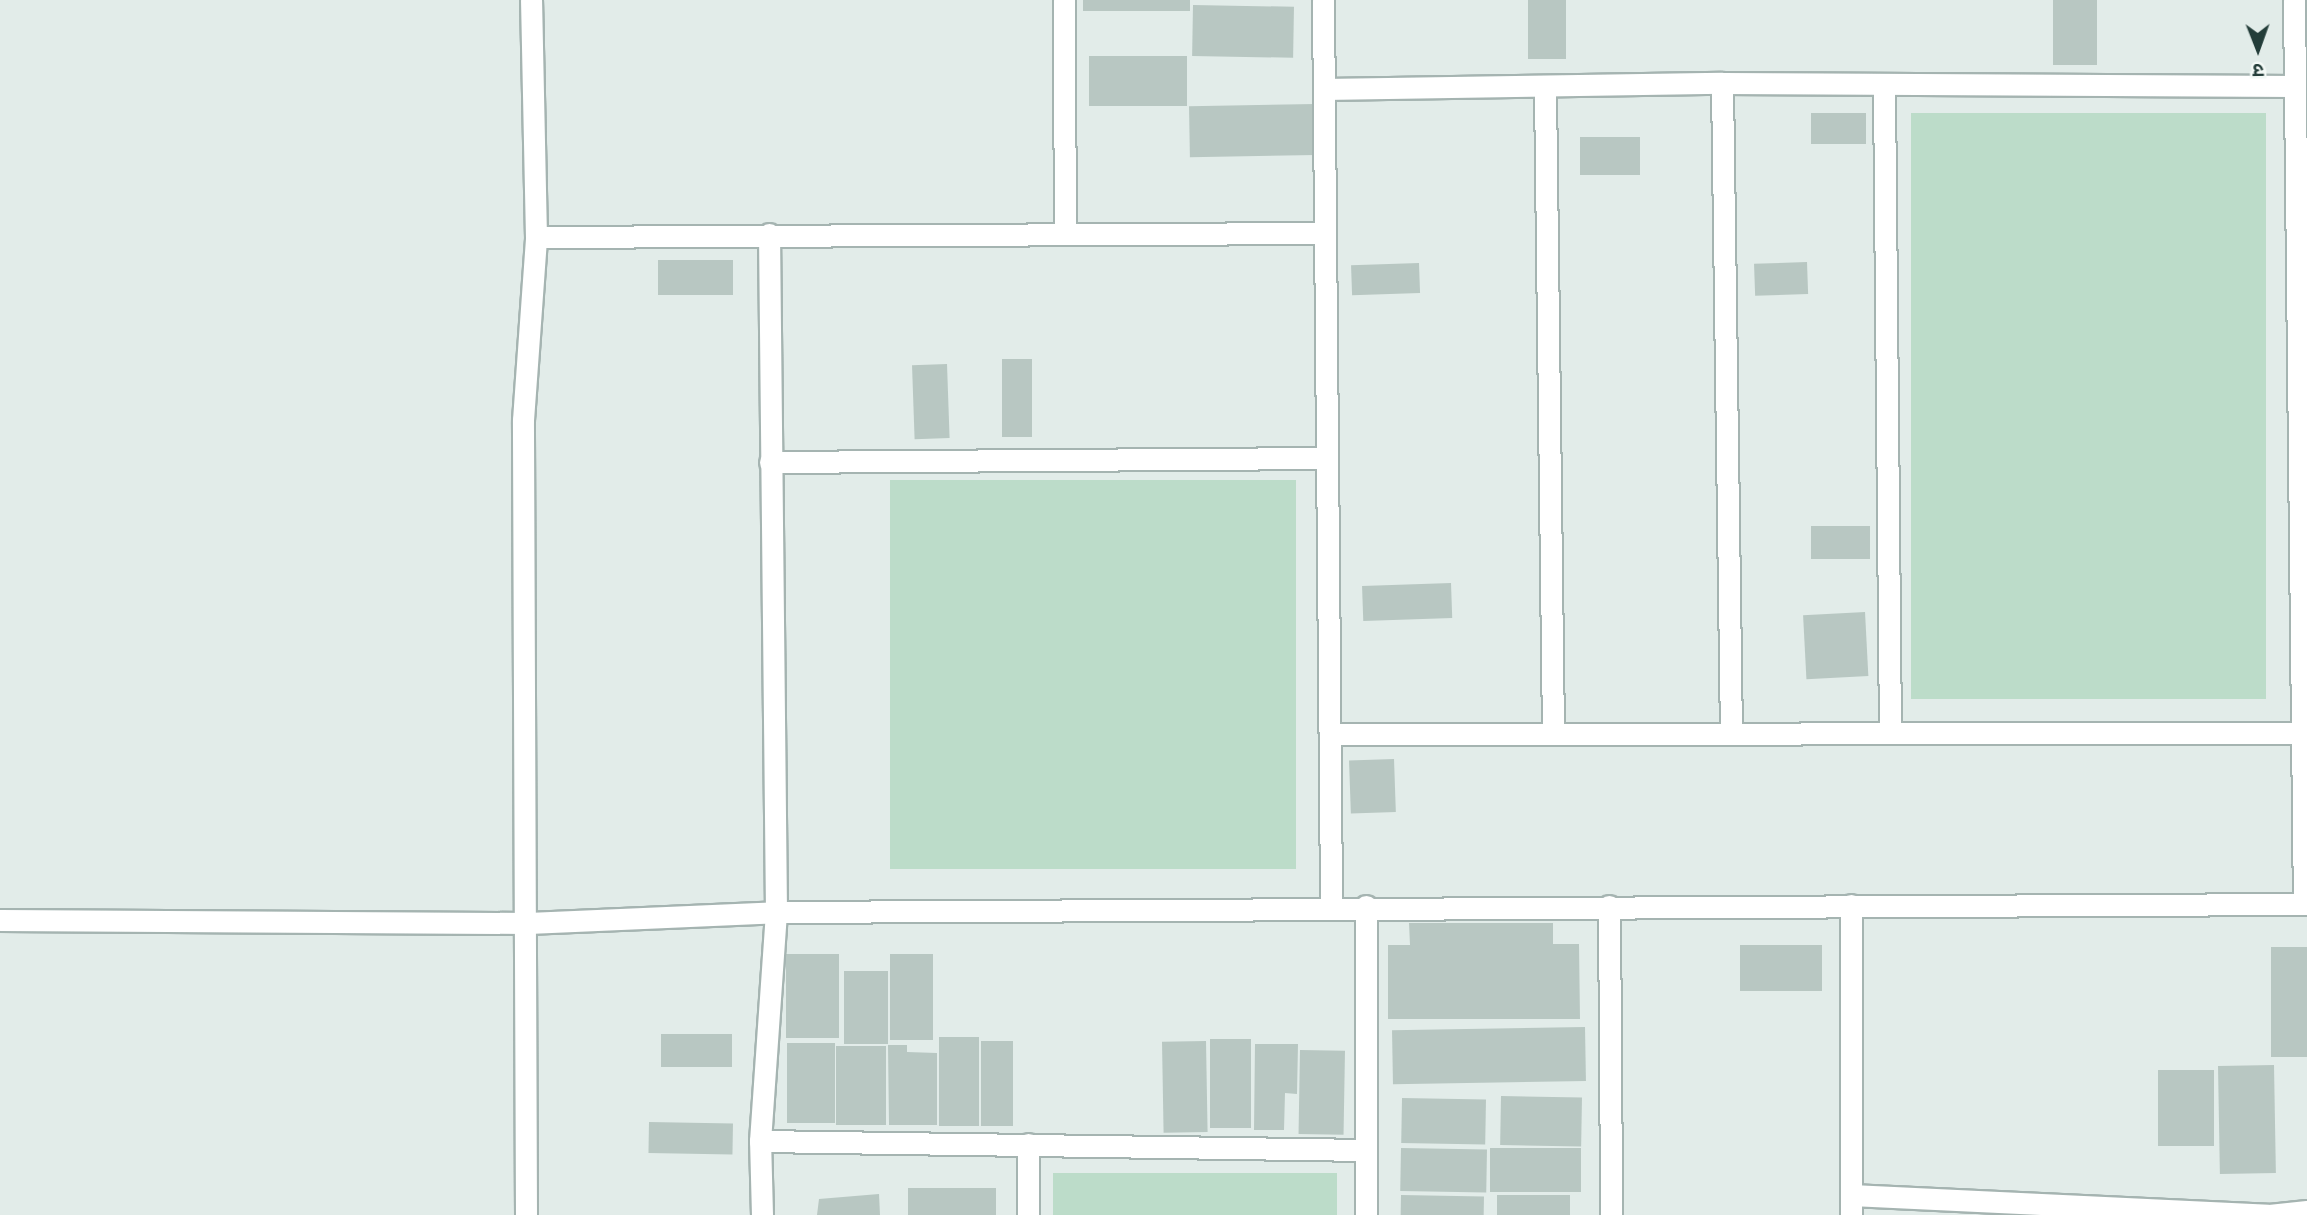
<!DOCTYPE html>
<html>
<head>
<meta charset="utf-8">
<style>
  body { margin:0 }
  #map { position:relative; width:2307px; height:1215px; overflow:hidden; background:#e2ece9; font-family:"Nunito Sans","Noto Sans Devanagari",sans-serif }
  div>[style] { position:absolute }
  .green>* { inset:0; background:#bcdcc9; transform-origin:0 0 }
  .building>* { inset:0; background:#b8c7c2; transform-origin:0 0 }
  .roads { filter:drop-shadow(2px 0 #a5b4b1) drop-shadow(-2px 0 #a5b4b1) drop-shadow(0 2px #a5b4b1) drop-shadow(0 -2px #a5b4b1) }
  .minor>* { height:21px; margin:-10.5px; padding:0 10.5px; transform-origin:10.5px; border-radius:10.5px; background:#fff }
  span { translate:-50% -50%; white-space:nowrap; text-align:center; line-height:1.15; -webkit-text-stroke:6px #f3f9f6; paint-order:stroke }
  .north { position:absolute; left:2223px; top:14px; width:70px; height:70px; -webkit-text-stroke:5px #f3f9f6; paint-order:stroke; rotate:179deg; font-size:19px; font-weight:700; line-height:28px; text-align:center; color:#233d39 }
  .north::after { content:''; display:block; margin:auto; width:24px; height:32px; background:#233d39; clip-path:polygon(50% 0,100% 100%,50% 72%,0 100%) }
</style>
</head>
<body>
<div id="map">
  <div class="green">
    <div style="left:2266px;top:113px;width:586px;height:355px;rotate:90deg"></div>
    <div style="left:890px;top:480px;width:406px;height:389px"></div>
    <div style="left:1053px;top:1173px;width:284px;height:42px"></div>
  </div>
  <div class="building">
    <div style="left:1083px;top:0;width:107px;height:11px"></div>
    <div style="left:1528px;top:0;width:38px;height:59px"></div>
    <div style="left:2053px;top:0;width:44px;height:65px"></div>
    <div style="left:1193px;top:5px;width:101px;height:51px;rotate:1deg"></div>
    <div style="left:1187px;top:56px;width:50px;height:98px;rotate:90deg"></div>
    <div style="left:1315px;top:104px;width:51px;height:126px;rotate:89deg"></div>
    <div style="left:1811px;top:113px;width:55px;height:31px"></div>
    <div style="left:1640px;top:137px;width:38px;height:60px;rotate:90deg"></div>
    <div style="left:658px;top:260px;width:75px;height:35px"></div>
    <div style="left:1807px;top:262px;width:32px;height:53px;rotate:88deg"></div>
    <div style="left:1419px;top:263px;width:30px;height:68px;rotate:88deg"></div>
    <div style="left:1002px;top:359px;width:30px;height:78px"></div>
    <div style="left:947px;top:364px;width:74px;height:35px;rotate:88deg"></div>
    <div style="left:1811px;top:526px;width:59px;height:33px"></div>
    <div style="left:1451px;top:583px;width:35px;height:89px;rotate:88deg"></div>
    <div style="left:1865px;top:612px;width:64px;height:62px;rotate:87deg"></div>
    <div style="left:1394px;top:759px;width:53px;height:45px;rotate:88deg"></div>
    <div style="clip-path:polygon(1409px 923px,1553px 923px,1553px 944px,1579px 944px,1580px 1019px,1388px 1019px,1388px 945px,1410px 945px)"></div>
    <div style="left:1740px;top:945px;width:82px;height:46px"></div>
    <div style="left:2271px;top:947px;width:36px;height:110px"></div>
    <div style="left:786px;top:954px;width:53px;height:84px"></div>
    <div style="left:890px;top:954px;width:43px;height:86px"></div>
    <div style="left:844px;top:971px;width:44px;height:73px"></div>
    <div style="left:1585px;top:1027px;width:54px;height:193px;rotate:89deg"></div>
    <div style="left:732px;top:1034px;width:33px;height:71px;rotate:90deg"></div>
    <div style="left:939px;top:1037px;width:40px;height:89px"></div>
    <div style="left:1210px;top:1039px;width:41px;height:89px"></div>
    <div style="left:981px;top:1041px;width:32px;height:85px"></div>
    <div style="left:1206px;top:1041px;width:91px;height:44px;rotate:89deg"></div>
    <div style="left:787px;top:1043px;width:48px;height:80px"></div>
    <div style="clip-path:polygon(1255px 1044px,1298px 1044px,1297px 1094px,1285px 1093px,1284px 1130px,1254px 1130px)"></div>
    <div style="clip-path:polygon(888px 1045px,907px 1045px,907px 1052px,937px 1053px,937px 1125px,889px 1125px)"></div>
    <div style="left:886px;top:1046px;width:79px;height:50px;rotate:90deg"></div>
    <div style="left:1300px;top:1050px;width:45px;height:84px;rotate:1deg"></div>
    <div style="left:2274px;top:1065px;width:108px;height:56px;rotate:89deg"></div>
    <div style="left:2214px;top:1070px;width:76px;height:56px;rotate:90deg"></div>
    <div style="left:1501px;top:1096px;width:81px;height:49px;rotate:1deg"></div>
    <div style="left:1402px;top:1098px;width:84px;height:45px;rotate:1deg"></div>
    <div style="left:649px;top:1122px;width:84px;height:31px;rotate:1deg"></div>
    <div style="left:1401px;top:1148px;width:86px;height:43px;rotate:1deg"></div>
    <div style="left:1490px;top:1148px;width:91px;height:44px"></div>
    <div style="left:996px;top:1188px;width:27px;height:88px;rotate:90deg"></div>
    <div style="clip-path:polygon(879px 1194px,880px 1215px,817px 1215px,819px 1199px)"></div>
    <div style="left:1401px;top:1195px;width:83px;height:20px;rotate:1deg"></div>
    <div style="left:1497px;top:1195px;width:73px;height:20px"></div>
  </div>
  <div class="roads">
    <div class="minor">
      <div style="left:1064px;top:0;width:231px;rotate:89.8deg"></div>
      <div style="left:1323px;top:0;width:906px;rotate:89.49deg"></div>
      <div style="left:2294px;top:0;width:904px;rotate:89.37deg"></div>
      <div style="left:1722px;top:83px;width:650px;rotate:89.21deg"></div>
      <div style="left:1884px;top:87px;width:646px;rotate:89.47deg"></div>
      <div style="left:1545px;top:88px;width:646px;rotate:89.29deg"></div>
      <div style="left:1324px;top:89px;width:398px;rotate:-0.9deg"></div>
      <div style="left:1722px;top:83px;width:573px;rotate:0.3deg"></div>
      <div style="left:536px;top:237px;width:789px;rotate:-0.29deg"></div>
      <div style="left:770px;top:462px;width:557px;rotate:-0.41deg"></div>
      <div style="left:1330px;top:734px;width:972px;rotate:-0.06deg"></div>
      <div style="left:1851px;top:905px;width:310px;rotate:90deg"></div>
      <div style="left:1366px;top:906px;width:309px;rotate:90deg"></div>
      <div style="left:1609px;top:906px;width:309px;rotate:89.6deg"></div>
      <div style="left:0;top:920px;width:528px;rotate:0.33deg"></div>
      <div style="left:528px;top:923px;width:248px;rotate:-2.5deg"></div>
      <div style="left:776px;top:912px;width:1531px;rotate:-0.3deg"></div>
      <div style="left:760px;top:1141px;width:605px;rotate:0.85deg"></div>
      <div style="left:1851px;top:1195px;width:417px;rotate:2.7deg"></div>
      <div style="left:526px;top:1215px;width:795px;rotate:-90.22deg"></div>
      <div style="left:523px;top:420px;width:183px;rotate:-85.9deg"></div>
      <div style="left:536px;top:237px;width:237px;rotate:-91.2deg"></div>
      <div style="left:762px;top:1215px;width:74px;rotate:-91.5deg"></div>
      <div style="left:760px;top:1141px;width:230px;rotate:-86deg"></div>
      <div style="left:776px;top:912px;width:678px;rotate:-90.59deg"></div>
      <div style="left:1028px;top:1215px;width:71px;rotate:-90deg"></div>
      <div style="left:2269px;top:1215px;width:38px;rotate:-6deg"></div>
    </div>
  </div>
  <div class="north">उ</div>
</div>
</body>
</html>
